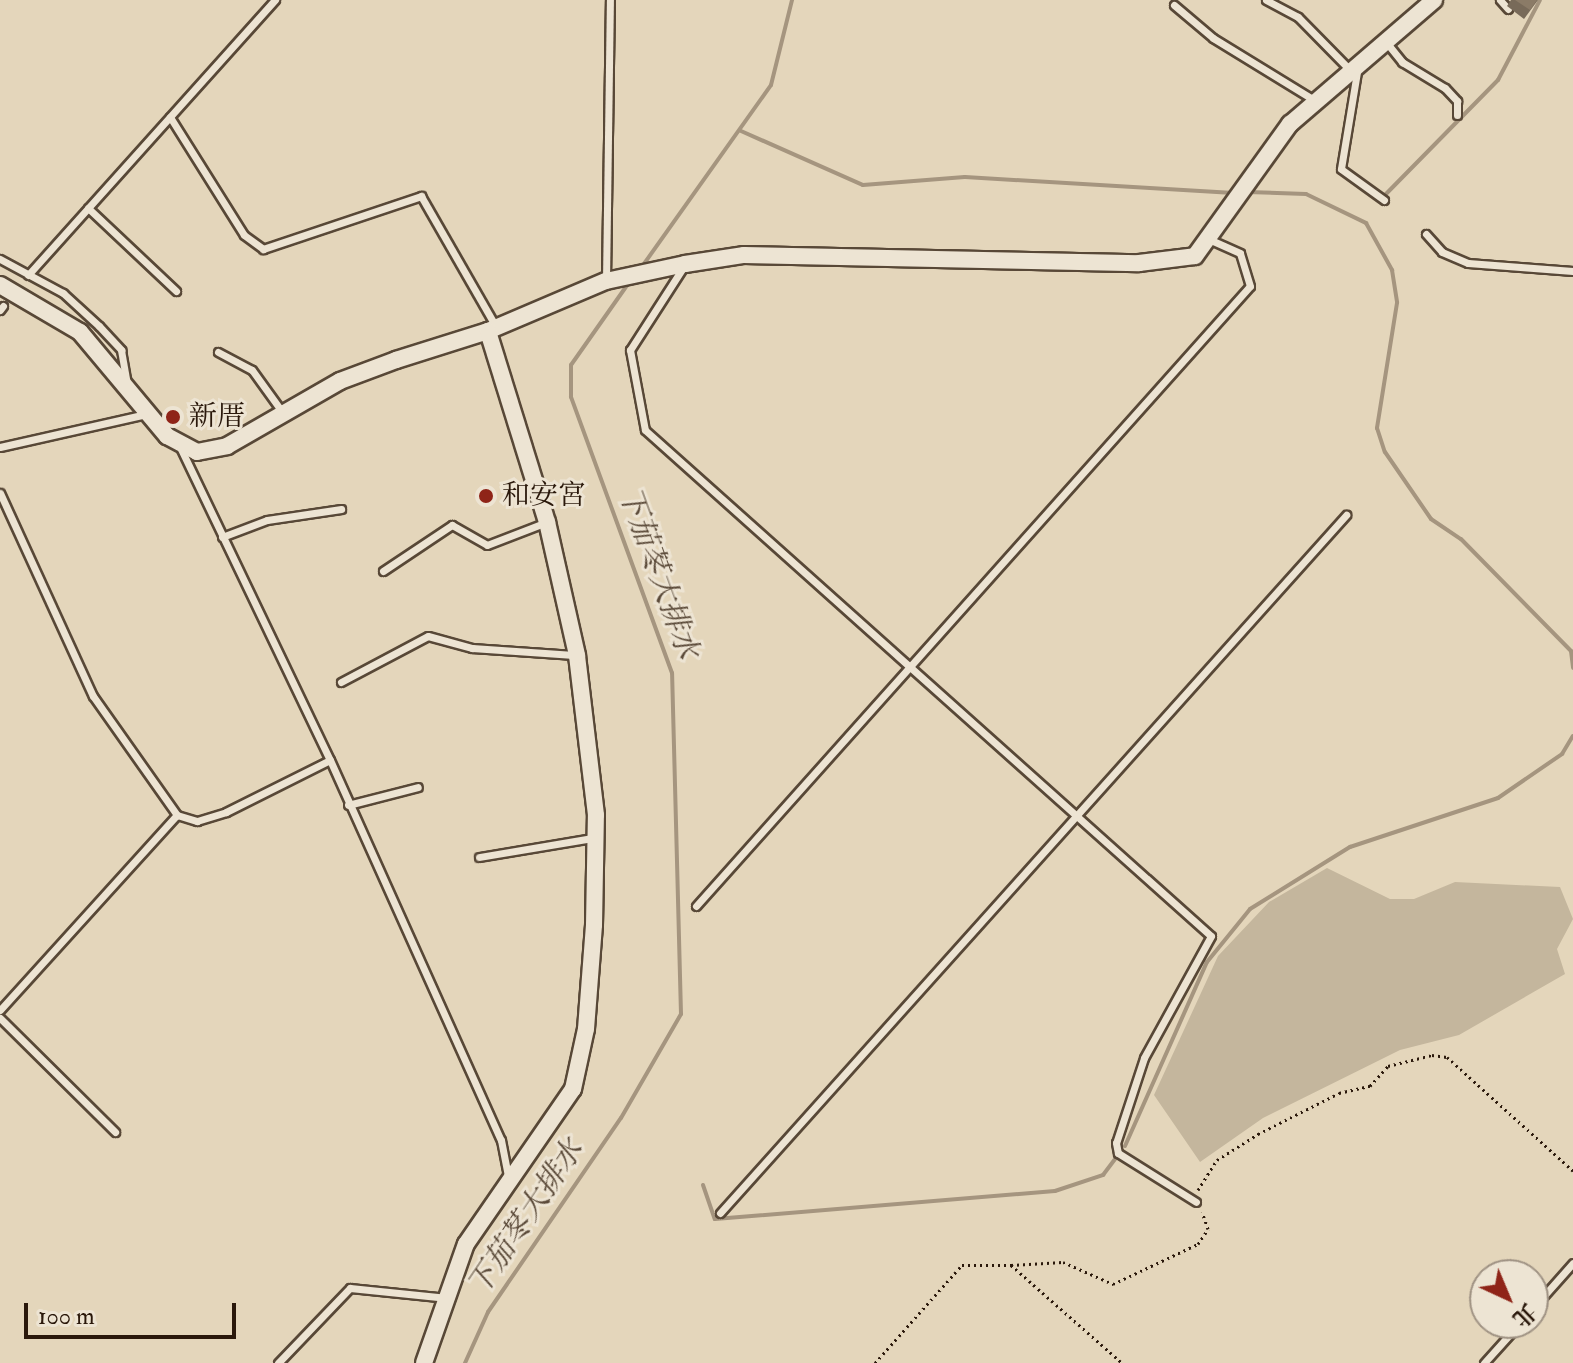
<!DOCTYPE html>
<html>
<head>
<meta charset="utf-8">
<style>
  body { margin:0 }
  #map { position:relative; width:1573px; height:1363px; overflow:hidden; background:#e4d6bb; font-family:"IM FELL Double Pica","Noto Serif TC",serif }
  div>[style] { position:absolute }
  .green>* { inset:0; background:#c4b69d }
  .stream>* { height:4px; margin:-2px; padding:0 2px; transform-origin:2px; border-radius:2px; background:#a5957f }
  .path>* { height:3px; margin-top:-1.5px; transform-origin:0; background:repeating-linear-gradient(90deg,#2a180b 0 2px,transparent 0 6px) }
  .roads { filter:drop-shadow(2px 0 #584837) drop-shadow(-2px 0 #584837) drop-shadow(0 2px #584837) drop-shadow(0 -2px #584837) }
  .service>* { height:7px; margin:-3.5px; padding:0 3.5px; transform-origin:3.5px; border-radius:3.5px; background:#ede4d3 }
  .tertiary>* { height:16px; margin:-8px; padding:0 8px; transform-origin:8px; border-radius:8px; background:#ede4d3 }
  .wall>* { inset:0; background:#786a59 }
  .building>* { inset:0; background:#8b7b67 }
  .dots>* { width:22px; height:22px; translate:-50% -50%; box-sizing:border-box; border:4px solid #ede4d3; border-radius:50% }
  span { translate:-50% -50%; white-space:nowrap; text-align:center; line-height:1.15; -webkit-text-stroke:6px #ede4d3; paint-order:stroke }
  .poi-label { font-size:28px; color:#2a180b }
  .left { translate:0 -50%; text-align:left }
  .water-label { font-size:30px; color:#5b4a39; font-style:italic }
  .north { position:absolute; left:1469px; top:1259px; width:80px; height:80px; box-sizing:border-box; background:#ede4d3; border:2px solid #9f9283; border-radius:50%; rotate:136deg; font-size:22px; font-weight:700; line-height:32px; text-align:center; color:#2a180b }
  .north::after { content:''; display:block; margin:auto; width:28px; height:36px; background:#8f2418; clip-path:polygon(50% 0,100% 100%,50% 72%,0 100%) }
  .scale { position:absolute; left:24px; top:1303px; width:212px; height:36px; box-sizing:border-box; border:4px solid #2a180b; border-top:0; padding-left:10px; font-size:24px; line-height:28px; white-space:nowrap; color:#2a180b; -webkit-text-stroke:6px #ede4d3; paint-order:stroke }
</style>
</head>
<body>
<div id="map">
  <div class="green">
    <div style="clip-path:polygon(1327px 868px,1390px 899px,1414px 899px,1455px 882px,1560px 887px,1573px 919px,1557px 949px,1565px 974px,1459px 1035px,1400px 1050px,1263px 1118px,1200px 1162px,1154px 1095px,1218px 956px,1269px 902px)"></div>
  </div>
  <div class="stream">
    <div style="left:741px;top:131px;width:133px;rotate:23.9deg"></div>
    <div style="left:863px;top:185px;width:102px;rotate:-4.5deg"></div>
    <div style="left:965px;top:177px;width:269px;rotate:3.4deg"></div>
    <div style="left:1247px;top:192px;width:59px;rotate:1.9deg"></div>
    <div style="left:1306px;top:194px;width:67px;rotate:25.8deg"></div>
    <div style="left:1366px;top:223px;width:54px;rotate:61deg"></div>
    <div style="left:1392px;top:270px;width:33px;rotate:81deg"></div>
    <div style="left:1397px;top:303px;width:127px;rotate:99.1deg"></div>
    <div style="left:1377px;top:428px;width:25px;rotate:72deg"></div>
    <div style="left:1385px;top:452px;width:81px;rotate:55.5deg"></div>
    <div style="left:1431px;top:519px;width:36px;rotate:34deg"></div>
    <div style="left:1461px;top:539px;width:157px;rotate:45.5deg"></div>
    <div style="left:1571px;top:651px;width:17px;rotate:83deg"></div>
    <div style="left:1384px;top:196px;width:163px;rotate:-45.5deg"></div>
    <div style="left:1498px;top:80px;width:90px;rotate:-62.3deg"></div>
    <div style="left:641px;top:268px;width:224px;rotate:-54.6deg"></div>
    <div style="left:771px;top:85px;width:88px;rotate:-76.1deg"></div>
    <div style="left:1125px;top:1146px;width:201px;rotate:-66deg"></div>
    <div style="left:1207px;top:962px;width:68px;rotate:-50.9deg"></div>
    <div style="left:1250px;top:909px;width:118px;rotate:-31.8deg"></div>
    <div style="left:1350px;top:847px;width:156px;rotate:-18.3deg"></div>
    <div style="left:1498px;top:798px;width:78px;rotate:-34.5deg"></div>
    <div style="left:1562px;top:754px;width:21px;rotate:-59deg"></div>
    <div style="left:703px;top:1185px;width:36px;rotate:71deg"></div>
    <div style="left:715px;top:1219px;width:341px;rotate:-4.7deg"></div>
    <div style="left:1055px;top:1191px;width:51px;rotate:-18.4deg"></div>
    <div style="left:1103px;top:1175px;width:21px;rotate:-53deg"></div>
    <div style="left:465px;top:1363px;width:56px;rotate:-65.7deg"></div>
    <div style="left:488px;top:1312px;width:235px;rotate:-55.6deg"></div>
    <div style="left:621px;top:1118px;width:120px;rotate:-60deg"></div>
    <div style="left:681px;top:1014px;width:341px;rotate:-91.5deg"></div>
    <div style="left:672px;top:673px;width:294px;rotate:-110.1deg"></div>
    <div style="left:571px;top:397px;width:32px;rotate:-90deg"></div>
    <div style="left:571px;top:365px;width:103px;rotate:-54.9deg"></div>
  </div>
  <div class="path">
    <div style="left:1198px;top:1190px;width:36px;rotate:-58deg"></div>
    <div style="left:1217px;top:1160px;width:49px;rotate:-32.4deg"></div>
    <div style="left:1258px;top:1134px;width:91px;rotate:-26.8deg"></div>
    <div style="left:1339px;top:1093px;width:32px;rotate:-13deg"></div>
    <div style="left:1370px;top:1086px;width:27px;rotate:-48deg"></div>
    <div style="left:1388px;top:1066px;width:45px;rotate:-14deg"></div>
    <div style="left:1432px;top:1055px;width:15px;rotate:8deg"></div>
    <div style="left:1447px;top:1057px;width:170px;rotate:42.1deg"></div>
    <div style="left:1011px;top:1265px;width:52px;rotate:-3.3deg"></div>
    <div style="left:1063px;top:1262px;width:55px;rotate:23.7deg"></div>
    <div style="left:1113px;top:1284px;width:94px;rotate:-25.2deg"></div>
    <div style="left:1198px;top:1244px;width:18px;rotate:-56deg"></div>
    <div style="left:1208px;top:1229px;width:18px;rotate:-109deg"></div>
    <div style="left:875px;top:1363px;width:131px;rotate:-48.4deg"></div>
    <div style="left:962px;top:1265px;width:49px"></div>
    <div style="left:1011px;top:1265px;width:148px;rotate:41.4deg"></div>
  </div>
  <div class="roads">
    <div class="service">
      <div style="left:1266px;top:0;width:36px;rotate:28deg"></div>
      <div style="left:1298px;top:17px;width:76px;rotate:45.5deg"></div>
      <div style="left:1500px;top:0;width:12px;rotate:48deg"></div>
      <div style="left:1174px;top:5px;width:51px;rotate:40.2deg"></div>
      <div style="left:1213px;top:38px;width:119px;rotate:31.5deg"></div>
      <div style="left:1386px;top:42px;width:26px;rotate:51deg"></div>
      <div style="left:1402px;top:62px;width:50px;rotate:31.2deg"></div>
      <div style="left:1445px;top:88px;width:18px;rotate:47deg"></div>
      <div style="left:1457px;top:101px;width:14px;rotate:90deg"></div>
      <div style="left:1357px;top:72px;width:98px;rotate:99.4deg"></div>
      <div style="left:1341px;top:169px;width:53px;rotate:35.8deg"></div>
      <div style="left:170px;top:117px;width:139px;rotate:57.9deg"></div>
      <div style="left:244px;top:235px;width:24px;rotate:36deg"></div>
      <div style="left:263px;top:249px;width:167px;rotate:-18.5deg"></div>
      <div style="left:421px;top:196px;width:151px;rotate:60.2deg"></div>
      <div style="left:88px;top:208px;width:121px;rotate:43.3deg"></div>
      <div style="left:1426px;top:234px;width:24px;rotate:48deg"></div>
      <div style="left:1442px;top:252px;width:28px;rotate:23deg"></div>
      <div style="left:1468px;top:263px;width:105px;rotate:4.4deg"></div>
      <div style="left:0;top:259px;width:72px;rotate:28.4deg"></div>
      <div style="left:63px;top:293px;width:49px;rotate:42.5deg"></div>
      <div style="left:99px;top:326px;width:33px;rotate:47deg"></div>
      <div style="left:121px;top:350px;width:34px;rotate:80deg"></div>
      <div style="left:684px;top:266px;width:100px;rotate:122.7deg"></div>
      <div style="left:630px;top:350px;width:81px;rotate:79.4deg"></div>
      <div style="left:645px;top:430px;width:759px;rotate:41.8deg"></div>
      <div style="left:1211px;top:936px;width:139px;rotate:118.8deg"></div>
      <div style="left:1144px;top:1058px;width:89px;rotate:108.2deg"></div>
      <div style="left:1116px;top:1143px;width:10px;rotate:79deg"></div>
      <div style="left:1118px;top:1153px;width:92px;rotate:32.1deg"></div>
      <div style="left:28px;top:275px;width:370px;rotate:-48.1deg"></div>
      <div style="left:606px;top:281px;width:281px;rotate:-89.2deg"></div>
      <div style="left:0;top:310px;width:5px;rotate:-53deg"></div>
      <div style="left:218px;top:352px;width:38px;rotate:28deg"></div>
      <div style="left:252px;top:370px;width:53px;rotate:54.2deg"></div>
      <div style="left:0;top:447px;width:150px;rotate:-12.7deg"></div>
      <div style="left:180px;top:447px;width:347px;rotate:64.4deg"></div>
      <div style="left:330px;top:760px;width:417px;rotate:65.8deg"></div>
      <div style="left:501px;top:1140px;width:38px;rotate:79deg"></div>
      <div style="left:0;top:493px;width:223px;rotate:65.4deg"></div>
      <div style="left:93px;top:696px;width:146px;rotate:54.8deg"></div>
      <div style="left:177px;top:815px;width:21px;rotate:17deg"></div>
      <div style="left:197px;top:821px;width:30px;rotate:-17deg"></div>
      <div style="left:226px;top:812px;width:116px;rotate:-26.6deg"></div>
      <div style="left:222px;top:537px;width:48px;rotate:-20.7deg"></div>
      <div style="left:267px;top:520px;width:75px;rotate:-8.5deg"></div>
      <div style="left:383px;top:571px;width:83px;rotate:-33.7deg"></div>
      <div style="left:452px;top:525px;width:40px;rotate:29.7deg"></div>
      <div style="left:487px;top:545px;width:64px;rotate:-21deg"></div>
      <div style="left:341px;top:682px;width:98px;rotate:-27.9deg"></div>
      <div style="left:428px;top:636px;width:46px;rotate:15.3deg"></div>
      <div style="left:472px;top:648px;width:102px;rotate:3.9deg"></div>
      <div style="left:348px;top:805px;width:72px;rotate:-14.4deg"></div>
      <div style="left:479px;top:857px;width:116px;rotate:-9.5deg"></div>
      <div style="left:696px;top:906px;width:831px;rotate:-48.22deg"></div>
      <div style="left:1250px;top:286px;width:34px;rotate:-107deg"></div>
      <div style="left:1240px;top:253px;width:32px;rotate:-156deg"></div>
      <div style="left:0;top:1010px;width:263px;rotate:-47.8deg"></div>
      <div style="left:0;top:1018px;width:162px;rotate:44.7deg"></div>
      <div style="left:720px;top:1213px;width:938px;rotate:-48.11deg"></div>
      <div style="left:1533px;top:1308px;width:60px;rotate:-48.4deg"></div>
      <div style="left:278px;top:1363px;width:104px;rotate:-46.2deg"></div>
      <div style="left:350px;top:1288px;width:98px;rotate:5.9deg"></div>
      <div style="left:1484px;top:1363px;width:54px;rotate:-48deg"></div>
    </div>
    <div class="tertiary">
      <div style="left:0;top:285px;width:93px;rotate:30.4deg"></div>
      <div style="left:80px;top:332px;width:136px;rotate:50.1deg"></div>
      <div style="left:167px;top:436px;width:34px;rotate:28deg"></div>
      <div style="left:197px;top:452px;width:31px;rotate:-11deg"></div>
      <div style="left:227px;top:446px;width:130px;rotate:-29.9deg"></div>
      <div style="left:340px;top:381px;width:60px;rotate:-20.6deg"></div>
      <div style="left:396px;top:360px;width:96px;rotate:-17.5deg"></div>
      <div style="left:488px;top:331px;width:128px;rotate:-23deg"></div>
      <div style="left:606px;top:281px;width:81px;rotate:-12.1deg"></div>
      <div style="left:685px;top:264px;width:60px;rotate:-8.7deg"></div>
      <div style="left:744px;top:255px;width:395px;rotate:1.2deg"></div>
      <div style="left:1139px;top:263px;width:56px;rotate:-7.1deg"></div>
      <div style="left:1195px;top:256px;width:163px;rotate:-54.3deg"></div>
      <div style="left:1290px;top:124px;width:190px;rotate:-40.7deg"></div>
      <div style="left:424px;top:1363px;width:126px;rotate:-70.6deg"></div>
      <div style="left:466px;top:1244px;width:188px;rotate:-55.4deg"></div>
      <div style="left:573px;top:1089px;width:61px;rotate:-77.8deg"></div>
      <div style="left:586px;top:1029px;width:104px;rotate:-85.6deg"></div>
      <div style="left:594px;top:925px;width:110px;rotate:-89deg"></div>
      <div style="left:596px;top:815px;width:161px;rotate:-96.8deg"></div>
      <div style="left:577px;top:655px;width:136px;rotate:-102.7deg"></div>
      <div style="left:547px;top:522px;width:200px;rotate:-107.2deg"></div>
    </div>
  </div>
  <div class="wall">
    <div style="clip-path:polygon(1511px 0,1538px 0,1524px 19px,1507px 6px)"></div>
  </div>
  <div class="building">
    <div style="clip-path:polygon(1515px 0,1537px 0,1530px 10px)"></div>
  </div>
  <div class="dots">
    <div style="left:173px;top:417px;background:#8f2418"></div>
    <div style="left:486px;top:496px;background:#8f2418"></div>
  </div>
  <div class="poi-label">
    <span class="left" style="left:189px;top:417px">新厝</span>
    <span class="left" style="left:502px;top:496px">和安宮</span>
  </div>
  <div class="water-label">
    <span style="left:658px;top:573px;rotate:70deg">下茄苳大排水</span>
    <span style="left:526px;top:1218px;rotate:-56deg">下茄苳大排水</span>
  </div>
  <div class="north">北</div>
  <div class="scale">100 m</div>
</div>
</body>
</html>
